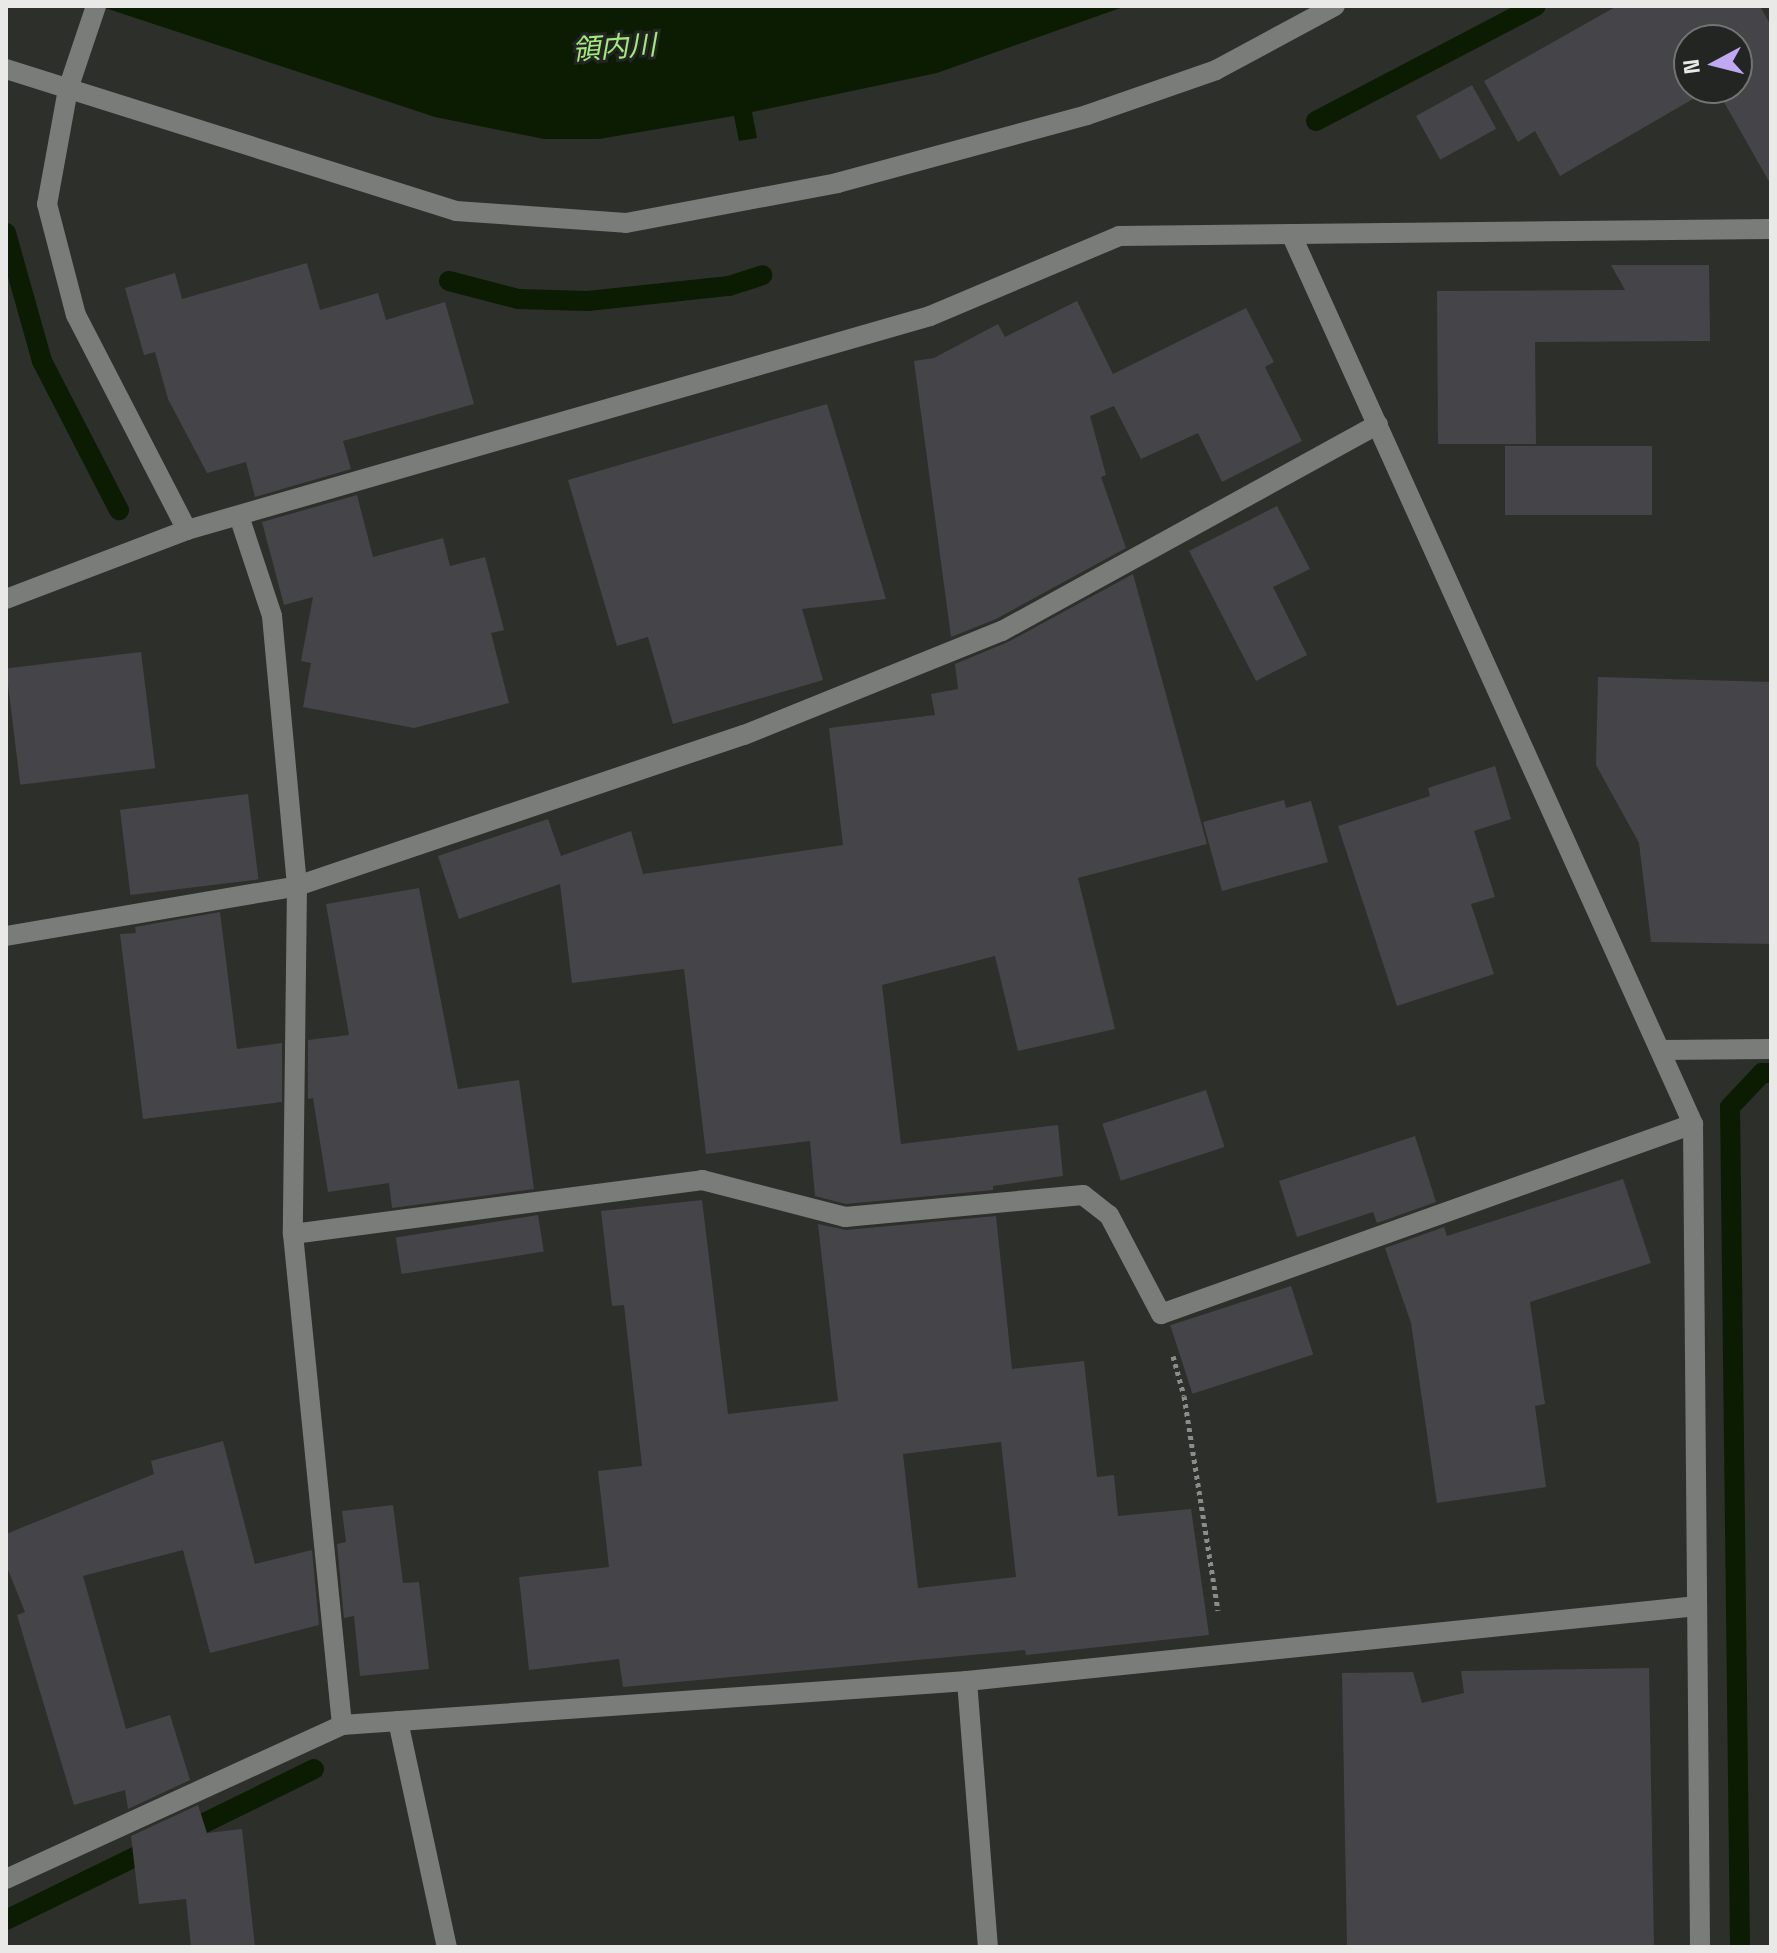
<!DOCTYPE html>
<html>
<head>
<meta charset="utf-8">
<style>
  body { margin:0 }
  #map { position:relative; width:1777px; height:1953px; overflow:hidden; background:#2d2f2b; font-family:"Space Grotesk","Noto Sans JP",sans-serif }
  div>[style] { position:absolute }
  .water>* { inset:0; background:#0c1c03 }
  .stream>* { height:20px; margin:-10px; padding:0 10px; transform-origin:10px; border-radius:10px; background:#0c1c03 }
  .building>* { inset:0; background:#454448; transform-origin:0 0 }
  .path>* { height:5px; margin-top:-2.5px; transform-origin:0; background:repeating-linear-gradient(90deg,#8c8d8a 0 4px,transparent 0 8px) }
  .lane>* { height:20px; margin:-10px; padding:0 10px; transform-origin:10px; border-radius:10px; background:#797c78 }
  .street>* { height:20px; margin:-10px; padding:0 10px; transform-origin:10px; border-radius:10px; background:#797c78 }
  span { translate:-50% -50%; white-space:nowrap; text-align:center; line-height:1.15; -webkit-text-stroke:6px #232522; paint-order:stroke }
  .water-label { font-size:28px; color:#a3ea7c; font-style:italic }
  .frame { position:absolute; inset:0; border:8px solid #e9eae8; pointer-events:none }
  .north { position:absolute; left:1673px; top:24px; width:80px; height:80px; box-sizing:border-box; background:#232522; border:2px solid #727471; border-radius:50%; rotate:263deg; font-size:22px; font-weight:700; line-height:32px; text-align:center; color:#e9eae8 }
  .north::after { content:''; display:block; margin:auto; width:28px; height:36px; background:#c0a8f3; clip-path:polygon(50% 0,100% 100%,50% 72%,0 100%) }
</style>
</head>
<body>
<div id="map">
  <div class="water">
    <div style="clip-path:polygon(99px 6px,1126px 6px,937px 73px,752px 112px,757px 138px,739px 141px,734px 116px,599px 139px,544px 139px,435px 117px)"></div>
  </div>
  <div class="stream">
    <div style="left:1316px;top:121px;width:248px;rotate:-27.6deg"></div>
    <div style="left:6px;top:233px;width:133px;rotate:74.3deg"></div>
    <div style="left:42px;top:361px;width:168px;rotate:62.7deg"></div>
    <div style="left:449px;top:281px;width:71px;rotate:14.6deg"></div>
    <div style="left:518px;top:299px;width:70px;rotate:1.6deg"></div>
    <div style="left:588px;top:301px;width:142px;rotate:-6.1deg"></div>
    <div style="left:729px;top:286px;width:35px;rotate:-18deg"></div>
    <div style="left:6px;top:1920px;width:343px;rotate:-26.1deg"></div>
    <div style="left:1740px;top:1947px;width:840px;rotate:-90.68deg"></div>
    <div style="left:1730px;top:1107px;width:47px;rotate:-46.7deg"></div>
    <div style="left:1762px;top:1073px;width:9px"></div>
  </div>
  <div class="building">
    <div style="clip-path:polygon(1617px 6px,1760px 6px,1771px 26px,1771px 185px,1716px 88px,1737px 88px,1737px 40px,1689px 40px,1689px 88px,1712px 88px,1560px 176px,1535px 131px,1518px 142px,1484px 81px)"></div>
    <div style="left:1472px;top:85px;width:50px;height:64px;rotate:61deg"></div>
    <div style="clip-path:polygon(307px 263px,320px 310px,378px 293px,386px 320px,445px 302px,474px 404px,343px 441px,351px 469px,255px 497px,246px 462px,207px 473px,168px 399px,155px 352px,144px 355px,125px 288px,175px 273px,182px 299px)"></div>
    <div style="clip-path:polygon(1611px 265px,1709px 265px,1710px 341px,1535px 342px,1536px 444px,1438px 444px,1437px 291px,1625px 290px)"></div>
    <div style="clip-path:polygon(1077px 301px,1113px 374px,1246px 308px,1274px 362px,1265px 367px,1302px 441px,1222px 482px,1198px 433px,1141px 459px,1114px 406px,1090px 416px,1106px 475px,1101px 477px,1126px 548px,996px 619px,951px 637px,914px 361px,934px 358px,998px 324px,1005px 337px)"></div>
    <div style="clip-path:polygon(827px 404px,886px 599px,802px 609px,823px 680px,673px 724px,648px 637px,617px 646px,568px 480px)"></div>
    <div style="left:1505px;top:446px;width:147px;height:69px"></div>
    <div style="clip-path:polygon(357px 495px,373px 557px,443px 538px,450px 566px,485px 557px,504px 630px,491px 633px,509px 703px,414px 728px,303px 707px,311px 663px,301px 661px,313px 597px,284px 605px,262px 522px)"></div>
    <div style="clip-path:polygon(1277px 506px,1310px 569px,1273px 587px,1307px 655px,1256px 681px,1189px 551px)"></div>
    <div style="clip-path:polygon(1133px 574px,1207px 844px,1078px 878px,1115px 1029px,1018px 1051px,995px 956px,882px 985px,901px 1144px,1058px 1125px,1063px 1176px,993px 1186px,993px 1190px,846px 1204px,815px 1196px,810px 1141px,706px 1154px,684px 969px,572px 983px,560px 884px,459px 919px,438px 856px,548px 819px,561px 856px,631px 831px,643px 874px,843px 845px,829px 728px,935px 715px,931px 694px,958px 689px,955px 664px,1008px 642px)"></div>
    <div style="left:141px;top:652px;width:117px;height:136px;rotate:83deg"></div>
    <div style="clip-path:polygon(1598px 677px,1771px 682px,1771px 944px,1651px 942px,1639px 843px,1596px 765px)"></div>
    <div style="clip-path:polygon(1495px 766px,1511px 819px,1474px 831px,1495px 897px,1471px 904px,1494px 974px,1397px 1006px,1338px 826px,1430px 796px,1428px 788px)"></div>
    <div style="left:248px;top:794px;width:86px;height:129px;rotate:83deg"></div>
    <div style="clip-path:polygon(1284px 800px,1286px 808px,1311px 801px,1328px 862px,1222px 891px,1203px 822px)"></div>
    <div style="clip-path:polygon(419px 888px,458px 1089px,519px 1080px,534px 1189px,392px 1208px,389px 1183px,328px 1192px,313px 1098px,308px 1099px,308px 1040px,349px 1035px,326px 904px)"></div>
    <div style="clip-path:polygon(220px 912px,237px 1049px,282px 1043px,282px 1102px,143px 1119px,120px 934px,136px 933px,135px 927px)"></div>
    <div style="left:1206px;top:1090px;width:60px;height:109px;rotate:72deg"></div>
    <div style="clip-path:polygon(1415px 1136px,1436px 1202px,1377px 1223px,1373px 1212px,1297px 1237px,1279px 1181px)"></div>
    <div style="clip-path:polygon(1623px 1179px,1651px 1263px,1530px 1302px,1545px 1404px,1535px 1406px,1546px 1487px,1437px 1503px,1411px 1323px,1385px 1248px,1444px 1227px,1447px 1236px)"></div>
    <div style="clip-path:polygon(evenodd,702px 1200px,728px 1414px,838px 1401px,818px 1224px,846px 1230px,996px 1216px,1012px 1369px,1084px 1361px,1097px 1477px,1114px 1475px,1118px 1516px,1191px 1509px,1209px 1635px,1026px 1655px,1025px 1650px,623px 1687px,619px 1659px,529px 1670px,519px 1577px,609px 1567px,598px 1471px,642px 1466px,624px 1305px,612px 1306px,601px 1211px,702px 1200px,1001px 1442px,1016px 1577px,918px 1588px,903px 1454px,1001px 1442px)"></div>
    <div style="left:538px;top:1215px;width:37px;height:144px;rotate:81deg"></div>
    <div style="left:1291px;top:1286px;width:72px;height:127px;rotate:72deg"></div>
    <div style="clip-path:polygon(223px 1441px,255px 1564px,312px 1550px,319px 1625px,210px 1653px,183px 1550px,83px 1576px,126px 1729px,170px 1715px,190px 1780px,128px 1809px,125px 1790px,74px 1805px,17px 1615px,25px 1612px,6px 1565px,6px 1534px,154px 1474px,151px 1461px)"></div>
    <div style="clip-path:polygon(393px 1505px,403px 1583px,419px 1582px,429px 1669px,360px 1676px,354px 1616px,344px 1618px,337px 1544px,346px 1542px,342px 1511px)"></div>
    <div style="clip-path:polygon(1649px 1668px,1654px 1947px,1347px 1947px,1342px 1673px,1413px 1672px,1422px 1703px,1464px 1693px,1461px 1671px)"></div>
    <div style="clip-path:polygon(198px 1805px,207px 1833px,242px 1829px,255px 1947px,191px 1947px,186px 1899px,139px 1904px,131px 1836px)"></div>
  </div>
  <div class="path">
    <div style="left:1173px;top:1356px;width:41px;rotate:74.6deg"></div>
    <div style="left:1184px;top:1396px;width:217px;rotate:81deg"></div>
  </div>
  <div class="lane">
    <div style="left:398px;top:1721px;width:231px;rotate:77.8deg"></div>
  </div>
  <div class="street">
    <div style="left:96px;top:6px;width:88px;rotate:108.6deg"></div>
    <div style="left:68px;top:89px;width:117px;rotate:100.3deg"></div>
    <div style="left:47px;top:204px;width:115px;rotate:75.4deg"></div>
    <div style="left:76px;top:315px;width:242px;rotate:62.7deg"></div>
    <div style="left:6px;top:69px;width:472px;rotate:17.5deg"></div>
    <div style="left:456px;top:211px;width:170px;rotate:4deg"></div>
    <div style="left:626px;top:223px;width:215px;rotate:-10.7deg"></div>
    <div style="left:837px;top:183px;width:259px;rotate:-15.2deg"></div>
    <div style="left:1087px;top:115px;width:137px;rotate:-19.2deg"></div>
    <div style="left:1216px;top:70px;width:135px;rotate:-28.3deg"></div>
    <div style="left:1291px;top:234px;width:977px;rotate:65.69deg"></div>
    <div style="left:1693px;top:1124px;width:823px;rotate:89.51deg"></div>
    <div style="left:239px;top:516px;width:105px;rotate:71.7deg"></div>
    <div style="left:272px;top:616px;width:271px;rotate:84.7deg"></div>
    <div style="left:297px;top:886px;width:348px;rotate:90.7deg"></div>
    <div style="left:293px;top:1234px;width:493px;rotate:84.3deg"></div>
    <div style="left:6px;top:599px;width:194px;rotate:-20.9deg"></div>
    <div style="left:187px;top:530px;width:773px;rotate:-16.07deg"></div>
    <div style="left:930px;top:316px;width:205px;rotate:-22.9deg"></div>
    <div style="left:1119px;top:236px;width:652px;rotate:-0.62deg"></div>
    <div style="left:6px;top:936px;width:295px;rotate:-9.7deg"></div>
    <div style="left:297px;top:886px;width:472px;rotate:-18.7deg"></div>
    <div style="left:744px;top:735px;width:278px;rotate:-22deg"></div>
    <div style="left:1002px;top:631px;width:429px;rotate:-28.8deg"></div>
    <div style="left:1661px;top:1050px;width:110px;rotate:-0.5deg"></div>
    <div style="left:293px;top:1234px;width:413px;rotate:-7.5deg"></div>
    <div style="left:702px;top:1180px;width:148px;rotate:14.5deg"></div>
    <div style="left:845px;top:1217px;width:239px;rotate:-5.3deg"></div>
    <div style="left:1083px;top:1195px;width:33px;rotate:38deg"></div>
    <div style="left:1109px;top:1215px;width:112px;rotate:62.3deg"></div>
    <div style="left:1161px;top:1314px;width:565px;rotate:-19.65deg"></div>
    <div style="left:967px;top:1681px;width:267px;rotate:85.5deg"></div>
    <div style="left:6px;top:1879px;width:370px;rotate:-24.6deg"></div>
    <div style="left:342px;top:1725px;width:627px;rotate:-4.03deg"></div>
    <div style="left:967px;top:1681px;width:734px;rotate:-5.87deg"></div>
  </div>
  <div class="water-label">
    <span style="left:614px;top:47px;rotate:-4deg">領内川</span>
  </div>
  <div class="frame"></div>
  <div class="north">N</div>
</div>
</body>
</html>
